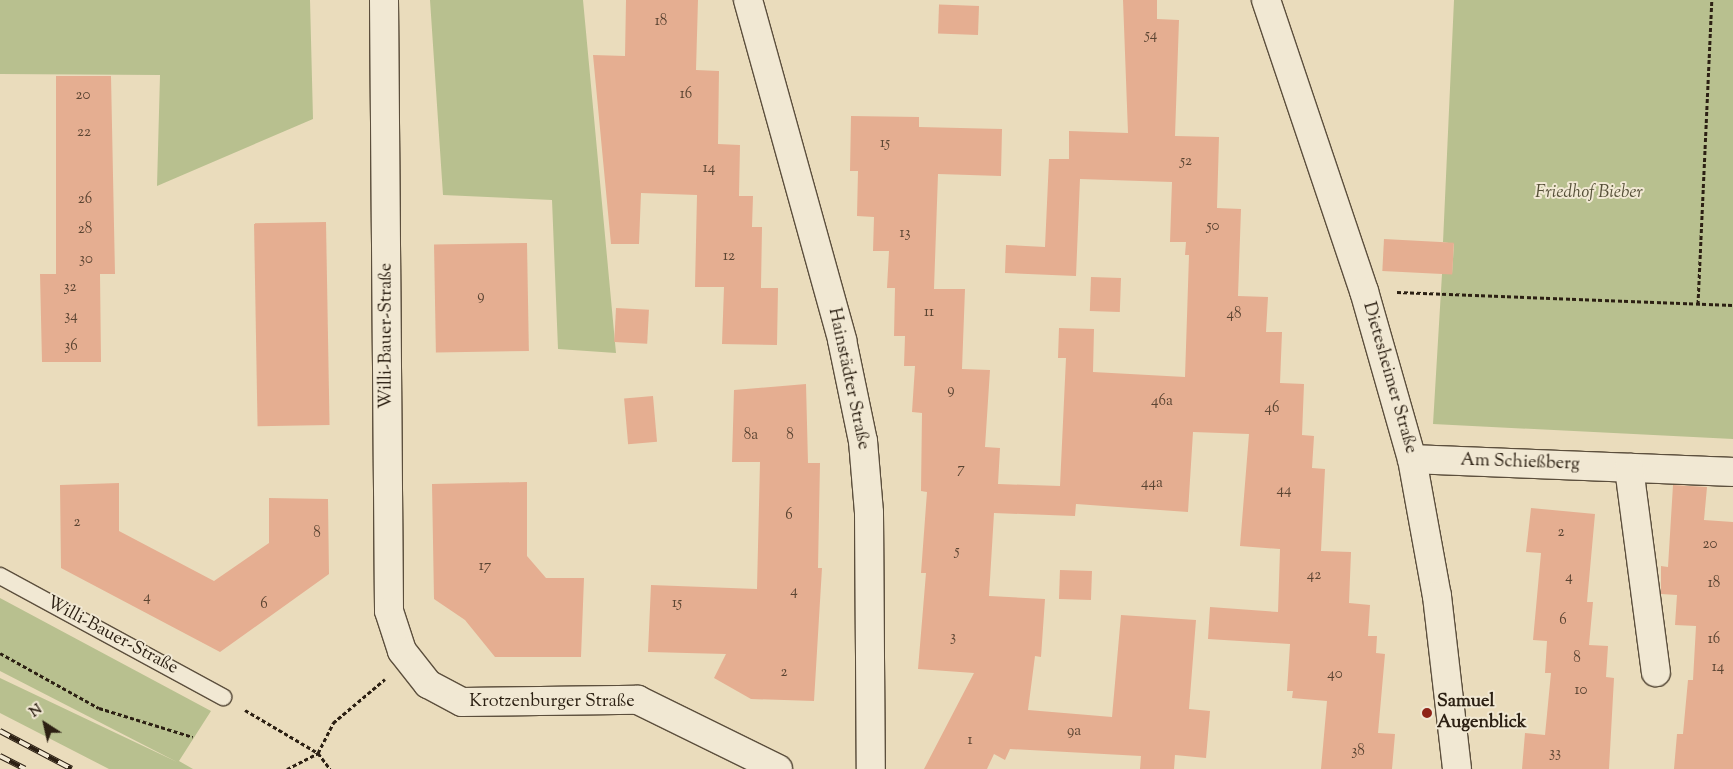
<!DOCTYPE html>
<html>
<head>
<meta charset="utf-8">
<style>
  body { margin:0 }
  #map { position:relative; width:1733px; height:769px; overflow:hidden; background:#eadcbc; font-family:"Sorts Mill Goudy",serif }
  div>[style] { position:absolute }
  .green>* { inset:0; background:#b8c08f }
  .building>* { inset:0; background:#e5ae91; transform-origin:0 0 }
  .path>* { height:3px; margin-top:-1.5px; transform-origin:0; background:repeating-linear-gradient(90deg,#2c2013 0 4px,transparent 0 6.5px) }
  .roads { filter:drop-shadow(1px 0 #5c4f3d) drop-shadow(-1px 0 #5c4f3d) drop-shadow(0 1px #5c4f3d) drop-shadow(0 -1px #5c4f3d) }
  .service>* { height:16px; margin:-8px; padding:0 8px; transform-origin:8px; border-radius:8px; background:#f1e8d3 }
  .minor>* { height:28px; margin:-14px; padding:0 14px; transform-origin:14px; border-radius:14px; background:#f1e8d3 }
  .rail>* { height:5.5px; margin-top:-2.75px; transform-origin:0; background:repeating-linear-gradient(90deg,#f1e8d3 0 11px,#2c2013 0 22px); box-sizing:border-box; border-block:1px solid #2c2013 }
  .dots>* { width:14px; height:14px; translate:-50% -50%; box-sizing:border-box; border:2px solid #f1e8d3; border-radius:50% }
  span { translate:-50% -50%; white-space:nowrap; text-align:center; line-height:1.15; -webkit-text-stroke:4px #f1e8d3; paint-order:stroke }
  .number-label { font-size:15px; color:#5a4432 }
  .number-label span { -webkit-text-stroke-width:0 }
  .park-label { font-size:18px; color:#565038; font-style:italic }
  .street-label { font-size:18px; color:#2c2013 }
  .poi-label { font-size:18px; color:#2c2013; font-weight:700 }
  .left { translate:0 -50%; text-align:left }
  .north { position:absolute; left:20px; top:699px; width:50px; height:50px; -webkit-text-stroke:4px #f1e8d3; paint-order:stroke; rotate:325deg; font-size:14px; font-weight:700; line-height:20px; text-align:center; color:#2c2013 }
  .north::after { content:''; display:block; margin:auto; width:18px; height:22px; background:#2c2013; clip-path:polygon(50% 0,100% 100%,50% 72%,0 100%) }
</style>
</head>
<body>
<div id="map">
  <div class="green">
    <div style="clip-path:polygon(0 0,310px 0,313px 119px,157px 186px,160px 75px,0 74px)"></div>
    <div style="clip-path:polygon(430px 0,583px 0,616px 353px,558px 349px,552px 200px,443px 195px)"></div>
    <div style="clip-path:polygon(1454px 0,1733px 0,1733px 439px,1433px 424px,1442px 274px,1452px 274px,1454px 244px,1443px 242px)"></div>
    <div style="clip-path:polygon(0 598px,211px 711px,179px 761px,193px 769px,109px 769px,0 713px,0 678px,177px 762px,0 671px)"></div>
  </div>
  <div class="building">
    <div style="clip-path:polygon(626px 0,698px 0,696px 70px,719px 71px,718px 144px,740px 145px,739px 196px,753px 196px,752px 227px,762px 227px,761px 288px,778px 288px,777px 345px,722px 344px,724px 287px,695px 287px,697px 195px,641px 193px,639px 244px,611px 244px,593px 55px,625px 56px)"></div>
    <div style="clip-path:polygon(1123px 0,1157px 0,1157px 19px,1179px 20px,1175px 136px,1219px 137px,1217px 208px,1241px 209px,1238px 296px,1268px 297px,1266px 332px,1282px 332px,1280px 383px,1304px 384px,1302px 435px,1314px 436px,1312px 468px,1325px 469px,1321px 551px,1351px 552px,1349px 603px,1370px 605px,1368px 636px,1377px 636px,1376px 653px,1385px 654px,1378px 733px,1395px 734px,1392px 769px,1321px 769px,1327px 701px,1292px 698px,1293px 691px,1287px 691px,1290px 644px,1208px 639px,1210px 607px,1278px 612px,1280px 549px,1240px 546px,1249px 434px,1193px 432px,1188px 512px,1076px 504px,1075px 516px,994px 513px,989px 596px,1045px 599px,1041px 657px,1035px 656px,1028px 710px,1112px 717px,1121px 615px,1196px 620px,1189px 709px,1210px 711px,1206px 758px,1175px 755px,1174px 769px,1140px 769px,1141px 756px,1010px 749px,1005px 760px,994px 754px,987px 769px,924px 769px,974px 673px,918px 669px,926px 573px,921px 573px,927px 492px,921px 491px,922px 413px,912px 412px,915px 366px,904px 366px,905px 336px,894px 336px,895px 288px,887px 288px,889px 251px,873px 251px,874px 217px,857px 216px,858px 171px,850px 171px,851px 116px,919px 117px,919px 127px,1002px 129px,1001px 176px,938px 174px,934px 289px,965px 289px,962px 369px,990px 370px,985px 447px,1000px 448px,998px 484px,1060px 486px,1066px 358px,1058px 358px,1059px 328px,1094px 329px,1093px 372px,1185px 377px,1189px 255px,1185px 255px,1186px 242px,1170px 242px,1172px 182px,1080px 179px,1076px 276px,1005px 273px,1006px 245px,1045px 247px,1049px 159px,1069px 159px,1069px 131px,1128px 133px)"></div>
    <div style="left:979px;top:6px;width:29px;height:40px;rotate:92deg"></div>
    <div style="clip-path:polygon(56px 76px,111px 76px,115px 274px,100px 274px,101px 362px,42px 362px,40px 274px,56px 274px)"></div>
    <div style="left:326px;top:222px;width:203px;height:72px;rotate:89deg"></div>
    <div style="left:1384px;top:239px;width:70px;height:32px;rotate:3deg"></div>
    <div style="left:527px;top:243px;width:108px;height:93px;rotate:89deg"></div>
    <div style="left:1091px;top:277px;width:30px;height:34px;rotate:2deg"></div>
    <div style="left:616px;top:308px;width:33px;height:34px;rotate:3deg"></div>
    <div style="clip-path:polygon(806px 384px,808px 463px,820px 463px,818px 568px,822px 568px,814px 701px,751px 699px,714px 678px,726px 654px,648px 652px,651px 585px,757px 589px,760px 462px,732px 462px,734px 390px)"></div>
    <div style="left:653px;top:396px;width:46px;height:29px;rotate:85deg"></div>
    <div style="clip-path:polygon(527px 482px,527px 556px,546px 578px,584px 578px,581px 657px,495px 657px,465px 620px,434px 599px,432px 484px)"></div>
    <div style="clip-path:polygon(119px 483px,119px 531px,214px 581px,269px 543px,269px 498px,328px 499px,329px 574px,220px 652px,61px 568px,60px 485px)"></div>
    <div style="clip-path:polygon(1673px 485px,1707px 487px,1704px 520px,1733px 522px,1733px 769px,1674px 769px,1677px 734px,1683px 734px,1688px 680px,1693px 680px,1696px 626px,1675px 625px,1677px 595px,1661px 594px,1661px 566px,1668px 567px)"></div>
    <div style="clip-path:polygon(1531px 508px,1595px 514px,1587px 602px,1593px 602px,1589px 645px,1608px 646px,1606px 677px,1614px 678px,1609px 769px,1522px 769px,1525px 733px,1545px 735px,1551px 673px,1545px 673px,1547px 641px,1533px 640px,1541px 553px,1526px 552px)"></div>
    <div style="left:1060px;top:570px;width:32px;height:29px;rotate:2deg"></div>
  </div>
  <div class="path">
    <div style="left:1397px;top:292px;width:336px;rotate:2.2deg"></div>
    <div style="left:1698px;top:304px;width:304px;rotate:-87.4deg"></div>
    <div style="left:0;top:653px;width:113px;rotate:29.1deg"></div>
    <div style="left:99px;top:708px;width:98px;rotate:17.1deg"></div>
    <div style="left:245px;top:710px;width:85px;rotate:30.5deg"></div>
    <div style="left:318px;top:753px;width:34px;rotate:-63deg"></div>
    <div style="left:333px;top:723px;width:68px;rotate:-40.2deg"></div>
    <div style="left:287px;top:769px;width:35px;rotate:-27deg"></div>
    <div style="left:318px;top:753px;width:20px;rotate:53deg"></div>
  </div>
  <div class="roads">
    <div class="service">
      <div style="left:0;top:576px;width:254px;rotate:28.5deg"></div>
    </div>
    <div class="minor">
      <div style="left:384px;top:0;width:611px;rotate:89.53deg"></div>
      <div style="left:389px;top:611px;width:42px;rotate:72deg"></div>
      <div style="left:402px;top:651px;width:42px;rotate:51.8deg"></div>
      <div style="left:428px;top:684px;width:38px;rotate:28deg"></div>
      <div style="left:462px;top:702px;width:176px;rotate:-0.7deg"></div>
      <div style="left:638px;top:700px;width:156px;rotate:26.2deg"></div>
      <div style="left:748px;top:0;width:353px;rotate:74.5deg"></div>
      <div style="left:842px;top:340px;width:103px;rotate:78.3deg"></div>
      <div style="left:863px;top:441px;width:72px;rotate:85.2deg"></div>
      <div style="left:869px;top:513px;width:256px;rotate:89.6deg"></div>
      <div style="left:1266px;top:0;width:307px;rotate:71.4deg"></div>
      <div style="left:1364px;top:291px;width:175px;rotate:74.1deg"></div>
      <div style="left:1412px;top:459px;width:139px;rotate:79.7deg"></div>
      <div style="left:1437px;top:596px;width:174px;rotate:83.4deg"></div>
      <div style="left:1412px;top:459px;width:321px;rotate:2.3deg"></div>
      <div style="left:1629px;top:468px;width:206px;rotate:82.5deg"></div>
    </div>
  </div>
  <div class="rail">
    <div style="left:0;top:731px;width:81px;rotate:27.8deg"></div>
    <div style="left:0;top:756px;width:28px;rotate:27deg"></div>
  </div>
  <div class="dots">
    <div style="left:1427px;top:713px;background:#8f2418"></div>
  </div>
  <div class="number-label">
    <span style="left:661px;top:22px">18</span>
    <span style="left:1151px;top:36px">54</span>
    <span style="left:686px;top:95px">16</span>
    <span style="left:83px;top:96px">20</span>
    <span style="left:84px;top:133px">22</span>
    <span style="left:885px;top:144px">15</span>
    <span style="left:1186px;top:162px">52</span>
    <span style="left:709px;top:169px">14</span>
    <span style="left:85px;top:200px">26</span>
    <span style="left:1213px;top:227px">50</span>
    <span style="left:85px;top:230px">28</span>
    <span style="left:905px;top:234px">13</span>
    <span style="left:729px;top:257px">12</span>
    <span style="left:86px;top:260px">30</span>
    <span style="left:70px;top:288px">32</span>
    <span style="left:481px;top:297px">9</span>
    <span style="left:929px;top:313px">11</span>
    <span style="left:1234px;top:315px">48</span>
    <span style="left:71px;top:317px">34</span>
    <span style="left:71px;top:347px">36</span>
    <span style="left:951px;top:391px">9</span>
    <span style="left:1162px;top:402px">46a</span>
    <span style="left:1272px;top:409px">46</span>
    <span style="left:751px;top:436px">8a</span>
    <span style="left:790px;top:436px">8</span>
    <span style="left:961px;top:470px">7</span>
    <span style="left:1152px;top:484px">44a</span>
    <span style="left:1284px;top:491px">44</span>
    <span style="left:789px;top:516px">6</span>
    <span style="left:77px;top:523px">2</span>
    <span style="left:1561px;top:533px">2</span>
    <span style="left:317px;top:534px">8</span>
    <span style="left:1710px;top:545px">20</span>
    <span style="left:957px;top:552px">5</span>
    <span style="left:485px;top:567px">17</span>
    <span style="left:1314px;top:576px">42</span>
    <span style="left:1569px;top:578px">4</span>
    <span style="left:1714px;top:584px">18</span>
    <span style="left:794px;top:592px">4</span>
    <span style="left:147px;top:598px">4</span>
    <span style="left:677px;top:604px">15</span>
    <span style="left:264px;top:605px">6</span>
    <span style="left:1563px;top:621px">6</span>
    <span style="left:953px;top:638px">3</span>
    <span style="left:1714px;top:640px">16</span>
    <span style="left:1577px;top:659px">8</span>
    <span style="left:1718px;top:668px">14</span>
    <span style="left:784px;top:673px">2</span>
    <span style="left:1335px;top:675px">40</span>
    <span style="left:1581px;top:691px">10</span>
    <span style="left:1074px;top:732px">9a</span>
    <span style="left:970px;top:741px">1</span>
    <span style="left:1358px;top:752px">38</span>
    <span style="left:1555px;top:754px">33</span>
  </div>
  <div class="park-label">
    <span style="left:1589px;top:193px">Friedhof Bieber</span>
  </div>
  <div class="street-label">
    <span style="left:387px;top:336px;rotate:-90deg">Willi-Bauer-Straße</span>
    <span style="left:1389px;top:378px;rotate:74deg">Dietesheimer Straße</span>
    <span style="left:848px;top:379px;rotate:78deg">Hainstädter Straße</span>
    <span style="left:1520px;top:463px;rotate:2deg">Am Schießberg</span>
    <span style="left:112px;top:636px;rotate:28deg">Willi-Bauer-Straße</span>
    <span style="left:552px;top:702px">Krotzenburger Straße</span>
  </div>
  <div class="poi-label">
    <span class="left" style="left:1437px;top:713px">Samuel<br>Augenblick</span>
  </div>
  <div class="north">N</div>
</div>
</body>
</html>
